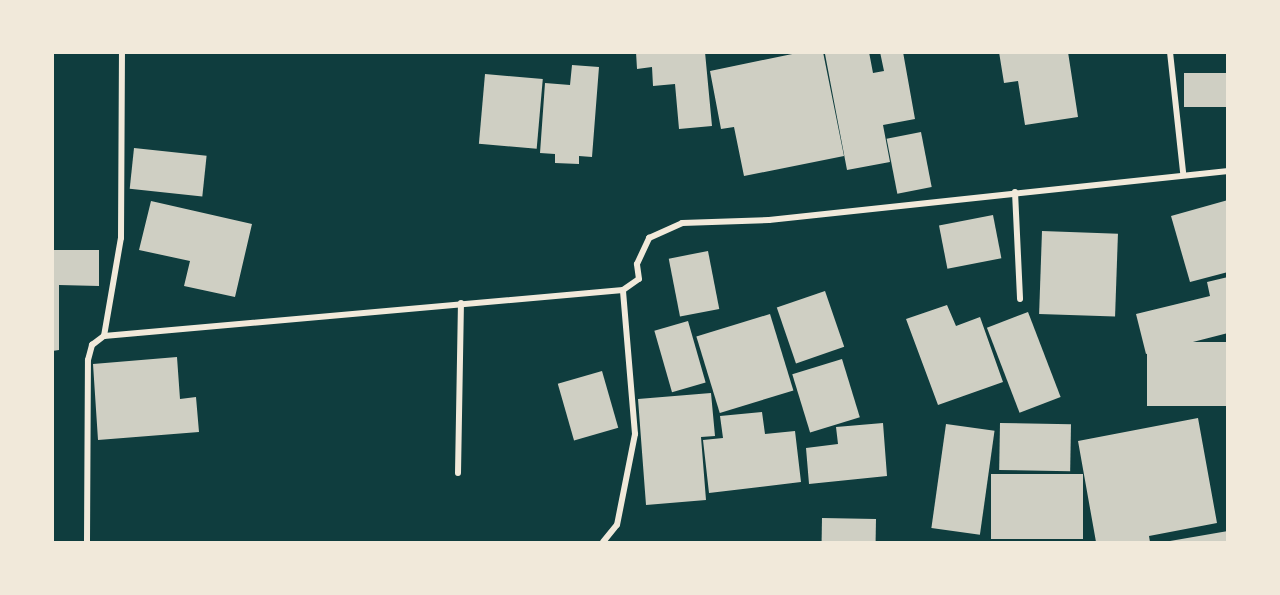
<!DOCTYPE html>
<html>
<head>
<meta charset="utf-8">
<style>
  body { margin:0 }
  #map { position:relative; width:1280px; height:595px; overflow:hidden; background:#0f3d3e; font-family:Cabin,sans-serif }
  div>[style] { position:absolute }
  .building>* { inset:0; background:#cfcfc3; transform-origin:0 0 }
  .minor>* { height:6px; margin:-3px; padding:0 3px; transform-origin:3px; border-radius:3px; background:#f1e9da }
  span { translate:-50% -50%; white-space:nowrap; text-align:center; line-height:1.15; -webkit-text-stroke:6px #f1e9da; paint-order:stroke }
  .frame { position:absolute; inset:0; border:54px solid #f1e9da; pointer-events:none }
</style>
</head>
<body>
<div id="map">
  <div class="building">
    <div style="clip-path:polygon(636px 52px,705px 52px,712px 126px,679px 129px,675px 84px,653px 86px,652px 67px,637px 69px)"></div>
    <div style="clip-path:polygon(802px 52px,823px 52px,844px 156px,744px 176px,734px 127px,721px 129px,710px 71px)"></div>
    <div style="clip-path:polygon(869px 52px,873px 73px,884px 71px,880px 52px,903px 52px,915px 119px,883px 125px,890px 162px,847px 170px,825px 54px)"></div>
    <div style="clip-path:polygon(999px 52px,1068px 52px,1078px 117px,1025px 125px,1018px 81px,1004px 83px)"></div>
    <div style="clip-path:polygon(572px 65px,599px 67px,592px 157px,579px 156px,579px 164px,555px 163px,555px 154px,540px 153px,545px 83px,570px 85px)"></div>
    <div style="left:1228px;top:73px;width:34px;height:44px;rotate:90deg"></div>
    <div style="left:485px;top:74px;width:58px;height:70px;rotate:5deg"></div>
    <div style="left:921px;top:132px;width:56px;height:35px;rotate:79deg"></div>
    <div style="left:134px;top:148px;width:73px;height:41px;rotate:6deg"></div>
    <div style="clip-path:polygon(1228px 200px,1228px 272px,1190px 282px,1171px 216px)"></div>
    <div style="clip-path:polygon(151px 201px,252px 224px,235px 297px,184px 286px,190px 261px,139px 250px)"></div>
    <div style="left:993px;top:215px;width:44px;height:55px;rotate:79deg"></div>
    <div style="left:1042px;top:231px;width:76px;height:83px;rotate:2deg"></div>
    <div style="clip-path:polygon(52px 250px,99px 250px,99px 286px,59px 285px,59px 350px,52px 351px)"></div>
    <div style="left:708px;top:251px;width:59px;height:40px;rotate:79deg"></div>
    <div style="clip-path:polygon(1228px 277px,1228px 333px,1146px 354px,1136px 314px,1210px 296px,1207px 282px)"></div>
    <div style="left:825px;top:291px;width:59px;height:51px;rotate:71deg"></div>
    <div style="clip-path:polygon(947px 305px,956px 326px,980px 317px,1003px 382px,938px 405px,906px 319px)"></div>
    <div style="left:1028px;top:312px;width:91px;height:44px;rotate:69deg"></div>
    <div style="left:770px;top:314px;width:80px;height:77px;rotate:73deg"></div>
    <div style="left:688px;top:321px;width:64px;height:35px;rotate:74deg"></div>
    <div style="left:1228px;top:342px;width:64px;height:81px;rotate:90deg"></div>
    <div style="clip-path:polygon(177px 357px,180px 399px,196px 397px,199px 432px,98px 440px,93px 364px)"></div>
    <div style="left:842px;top:359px;width:61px;height:52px;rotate:73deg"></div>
    <div style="left:602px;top:371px;width:59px;height:46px;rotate:74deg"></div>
    <div style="clip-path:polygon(711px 393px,715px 436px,701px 437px,706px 500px,646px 505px,638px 399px)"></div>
    <div style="clip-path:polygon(762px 412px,765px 434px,795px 431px,801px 482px,709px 493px,703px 440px,723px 438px,720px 416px)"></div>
    <div style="clip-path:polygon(1198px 418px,1217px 523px,1149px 536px,1150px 542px,1096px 542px,1078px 441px)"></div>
    <div style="clip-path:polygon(883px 423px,887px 476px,809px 484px,806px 448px,838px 444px,836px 427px)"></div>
    <div style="left:1000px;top:423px;width:71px;height:47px;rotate:1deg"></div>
    <div style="left:946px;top:424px;width:49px;height:105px;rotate:8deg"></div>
    <div style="left:991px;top:474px;width:92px;height:65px"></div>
    <div style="left:822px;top:518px;width:54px;height:24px;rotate:1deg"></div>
    <div style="clip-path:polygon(1228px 531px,1228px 542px,1170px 542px,1170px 541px)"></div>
  </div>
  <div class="minor">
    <div style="left:1170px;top:52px;width:121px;rotate:83.8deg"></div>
    <div style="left:1015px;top:192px;width:107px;rotate:87.3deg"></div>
    <div style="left:104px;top:336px;width:99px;rotate:-80.2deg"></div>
    <div style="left:121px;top:238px;width:186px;rotate:-89.7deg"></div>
    <div style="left:458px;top:473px;width:170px;rotate:-89deg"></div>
    <div style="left:87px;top:542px;width:182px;rotate:-89.7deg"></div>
    <div style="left:88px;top:360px;width:16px;rotate:-75deg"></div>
    <div style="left:92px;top:345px;width:15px;rotate:-37deg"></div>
    <div style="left:104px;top:336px;width:521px;rotate:-5.07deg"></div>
    <div style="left:623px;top:290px;width:19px;rotate:-35deg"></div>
    <div style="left:639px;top:279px;width:15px;rotate:-98deg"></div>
    <div style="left:637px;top:264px;width:29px;rotate:-65deg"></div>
    <div style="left:649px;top:238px;width:36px;rotate:-24deg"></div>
    <div style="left:682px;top:223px;width:87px;rotate:-2deg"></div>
    <div style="left:769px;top:220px;width:462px;rotate:-6.1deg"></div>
    <div style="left:603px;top:542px;width:22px;rotate:-51deg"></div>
    <div style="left:617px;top:525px;width:93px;rotate:-78.8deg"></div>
    <div style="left:635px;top:434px;width:144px;rotate:-94.8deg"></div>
  </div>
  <div class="frame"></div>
</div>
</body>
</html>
